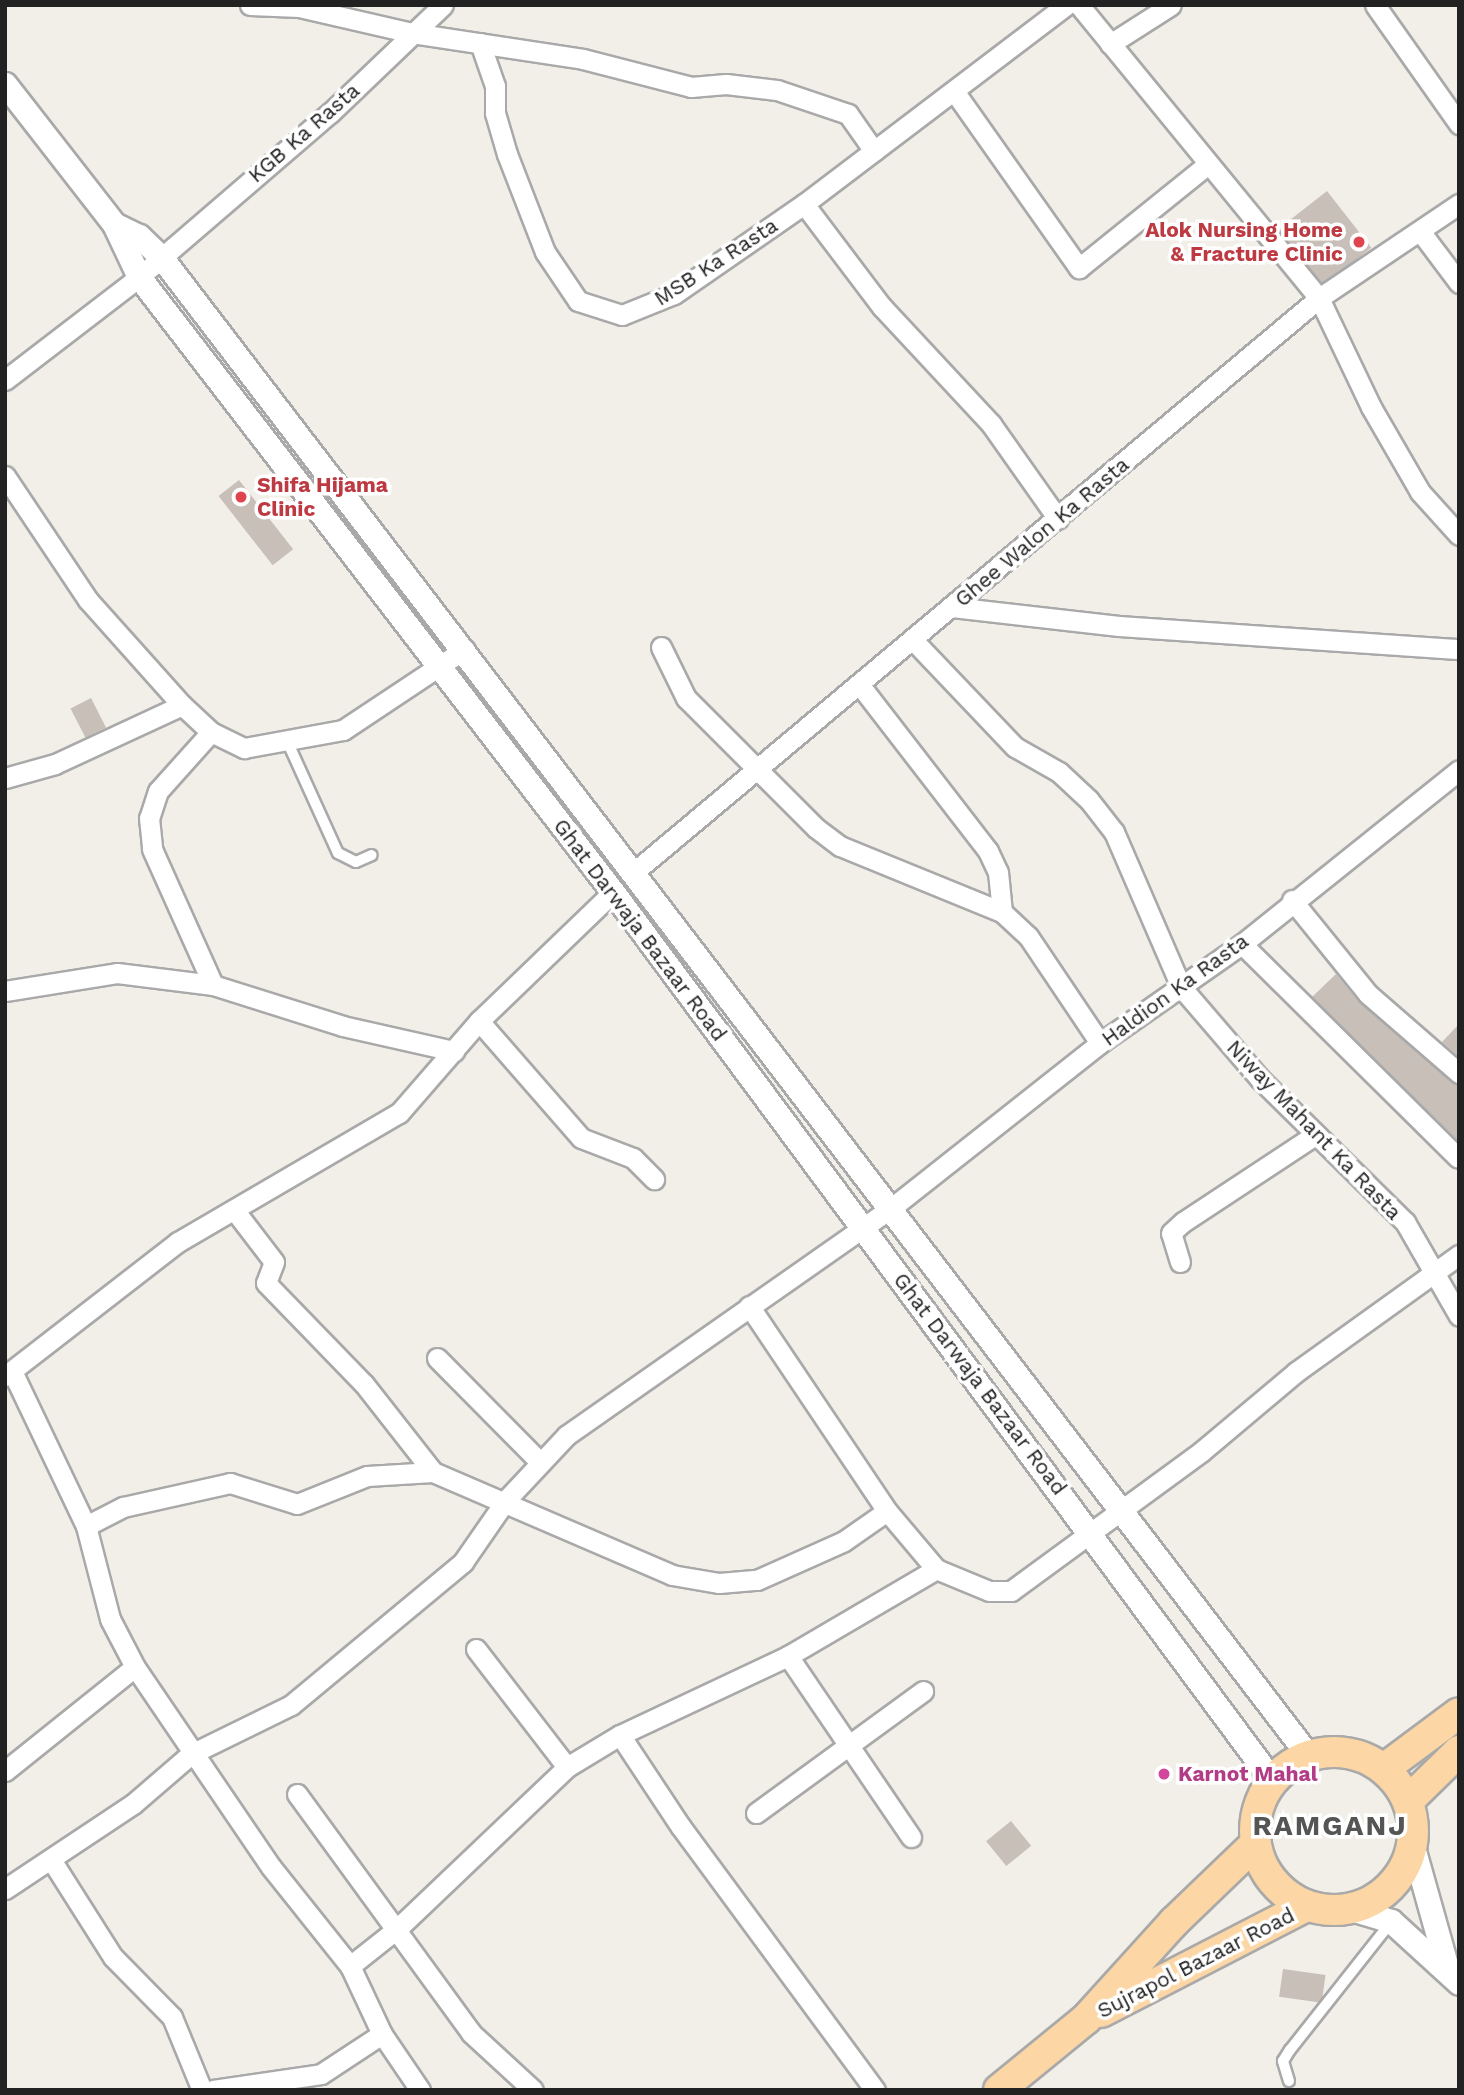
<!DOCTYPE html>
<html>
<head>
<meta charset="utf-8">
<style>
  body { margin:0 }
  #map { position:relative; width:1464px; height:2095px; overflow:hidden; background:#f2efe9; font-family:"Work Sans",sans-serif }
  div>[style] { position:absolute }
  .building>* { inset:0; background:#c7bfb8; transform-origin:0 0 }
  .roads { filter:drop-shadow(2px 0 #a9a9a9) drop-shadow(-2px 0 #a9a9a9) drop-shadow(0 2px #a9a9a9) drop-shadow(0 -2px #a9a9a9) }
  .service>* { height:10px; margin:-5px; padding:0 5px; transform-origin:5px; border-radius:5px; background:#fff }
  .minor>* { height:19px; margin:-9.5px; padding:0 9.5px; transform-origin:9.5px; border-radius:9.5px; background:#fff }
  .tertiary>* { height:23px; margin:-11.5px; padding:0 11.5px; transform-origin:11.5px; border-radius:11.5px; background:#fff }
  .primary>* { height:30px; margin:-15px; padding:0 15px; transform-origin:15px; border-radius:15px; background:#fcd6a4 }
  .primary>.ring { margin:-15px; padding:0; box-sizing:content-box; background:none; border:30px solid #fcd6a4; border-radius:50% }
  .dots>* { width:19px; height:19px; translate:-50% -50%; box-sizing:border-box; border:4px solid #fff; border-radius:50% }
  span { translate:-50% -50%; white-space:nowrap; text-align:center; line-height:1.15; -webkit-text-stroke:7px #fff; paint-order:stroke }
  .street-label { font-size:21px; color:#222 }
  .health-label { font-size:21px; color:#be3a42; font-weight:700 }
  .right { translate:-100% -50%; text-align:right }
  .left { translate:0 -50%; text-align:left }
  .hotel-label { font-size:21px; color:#b23c85; font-weight:700 }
  .district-label { font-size:28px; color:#555; font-weight:700; letter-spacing:2px }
  .frame { position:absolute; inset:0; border:7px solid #222; pointer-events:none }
</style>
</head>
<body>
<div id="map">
  <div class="building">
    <div style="left:1327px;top:191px;width:72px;height:62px;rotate:52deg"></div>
    <div style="left:239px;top:480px;width:88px;height:26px;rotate:52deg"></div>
    <div style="left:91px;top:698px;width:33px;height:23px;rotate:63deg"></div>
    <div style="clip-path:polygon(1336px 974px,1360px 1003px,1459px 1085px,1459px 1142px,1312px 997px)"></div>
    <div style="clip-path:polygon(1459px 1024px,1459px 1057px,1442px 1042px)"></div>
    <div style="left:1011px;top:1821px;width:32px;height:32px;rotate:51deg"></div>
    <div style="left:1283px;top:1969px;width:43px;height:28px;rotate:8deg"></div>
  </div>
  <div class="roads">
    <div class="service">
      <div style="left:288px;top:743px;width:121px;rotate:65.6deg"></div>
      <div style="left:338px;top:853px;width:20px;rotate:27deg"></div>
      <div style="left:356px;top:862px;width:17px;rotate:-24deg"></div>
      <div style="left:1289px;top:2081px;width:21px;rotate:-107deg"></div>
      <div style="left:1283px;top:2061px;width:13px;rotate:-58deg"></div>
      <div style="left:1290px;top:2050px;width:163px;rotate:-51.7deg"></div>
    </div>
    <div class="minor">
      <div style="left:250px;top:5px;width:49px;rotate:2.3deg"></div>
      <div style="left:299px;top:7px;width:116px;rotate:13deg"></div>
      <div style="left:412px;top:33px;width:173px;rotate:8.6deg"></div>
      <div style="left:583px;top:59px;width:112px;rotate:14.5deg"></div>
      <div style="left:691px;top:87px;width:35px;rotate:-5deg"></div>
      <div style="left:726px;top:84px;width:51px;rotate:6.7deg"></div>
      <div style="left:777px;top:90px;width:75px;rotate:18.7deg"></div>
      <div style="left:848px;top:114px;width:45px;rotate:54.9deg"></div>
      <div style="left:1079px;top:5px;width:379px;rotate:50.7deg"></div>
      <div style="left:1319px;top:298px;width:121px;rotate:64.5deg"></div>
      <div style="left:1371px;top:407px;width:98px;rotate:60deg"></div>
      <div style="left:1420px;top:492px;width:58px;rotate:47.8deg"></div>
      <div style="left:1375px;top:5px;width:146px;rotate:54.8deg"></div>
      <div style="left:480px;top:43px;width:46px;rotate:70.8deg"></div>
      <div style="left:495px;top:86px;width:27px;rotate:90deg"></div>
      <div style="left:495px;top:113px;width:43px;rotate:73.7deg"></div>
      <div style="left:507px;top:154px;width:105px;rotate:68.8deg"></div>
      <div style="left:545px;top:252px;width:59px;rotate:56deg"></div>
      <div style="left:578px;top:301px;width:46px;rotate:17.7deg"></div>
      <div style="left:622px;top:315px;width:56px;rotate:-22deg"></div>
      <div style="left:674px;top:294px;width:158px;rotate:-34.7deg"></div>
      <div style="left:804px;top:204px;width:329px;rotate:-37.2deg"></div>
      <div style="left:1110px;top:44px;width:72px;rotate:-32.6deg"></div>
      <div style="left:954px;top:91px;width:217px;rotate:54.8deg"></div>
      <div style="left:1079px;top:268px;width:166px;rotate:-38.9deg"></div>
      <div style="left:804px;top:204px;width:129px;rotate:52.9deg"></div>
      <div style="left:882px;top:307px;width:160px;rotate:47deg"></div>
      <div style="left:991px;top:424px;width:116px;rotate:54.8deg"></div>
      <div style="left:1420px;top:231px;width:65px;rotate:53.1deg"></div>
      <div style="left:5px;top:380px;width:169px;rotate:-37.5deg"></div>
      <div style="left:139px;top:277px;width:252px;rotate:-40.7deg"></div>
      <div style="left:330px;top:113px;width:156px;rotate:-43.7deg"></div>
      <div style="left:5px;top:476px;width:149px;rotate:56.2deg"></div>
      <div style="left:88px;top:600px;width:141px;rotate:48.2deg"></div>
      <div style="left:182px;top:705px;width:40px;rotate:43deg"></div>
      <div style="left:211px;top:732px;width:37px;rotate:26deg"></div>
      <div style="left:244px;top:748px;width:101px;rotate:-10.3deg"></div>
      <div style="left:343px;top:730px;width:146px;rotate:-33.6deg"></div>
      <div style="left:952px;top:607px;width:168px;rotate:6.5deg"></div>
      <div style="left:1119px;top:626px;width:341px;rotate:3.9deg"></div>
      <div style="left:912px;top:639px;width:149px;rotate:46.4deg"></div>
      <div style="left:1015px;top:747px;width:51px;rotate:29.6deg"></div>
      <div style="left:1059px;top:772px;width:41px;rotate:43deg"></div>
      <div style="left:1089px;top:800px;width:41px;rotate:52deg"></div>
      <div style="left:1114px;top:832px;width:169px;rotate:66.6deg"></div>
      <div style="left:1181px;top:987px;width:121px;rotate:49.3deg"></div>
      <div style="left:1260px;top:1079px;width:204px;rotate:44.6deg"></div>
      <div style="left:1405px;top:1222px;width:108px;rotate:60.1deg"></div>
      <div style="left:661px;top:647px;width:57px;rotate:63.9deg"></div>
      <div style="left:686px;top:698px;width:184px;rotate:45deg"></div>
      <div style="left:816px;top:828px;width:30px;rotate:37deg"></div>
      <div style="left:840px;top:846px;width:175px;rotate:22.2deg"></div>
      <div style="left:1002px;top:912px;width:35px;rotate:43deg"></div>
      <div style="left:1028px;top:936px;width:129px;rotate:56.1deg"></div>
      <div style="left:859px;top:684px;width:211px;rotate:52.3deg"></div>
      <div style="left:988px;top:851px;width:23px;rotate:65deg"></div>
      <div style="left:998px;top:872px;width:40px;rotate:84.3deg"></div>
      <div style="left:211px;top:732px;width:79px;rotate:131.9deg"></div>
      <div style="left:158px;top:791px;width:28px;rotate:108deg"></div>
      <div style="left:149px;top:818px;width:31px;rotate:84deg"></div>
      <div style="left:152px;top:849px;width:149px;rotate:65.8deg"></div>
      <div style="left:5px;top:778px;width:52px;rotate:-15.6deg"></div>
      <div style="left:55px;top:764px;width:140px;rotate:-24.9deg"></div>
      <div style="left:634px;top:872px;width:894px;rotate:-39.96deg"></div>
      <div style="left:1319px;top:298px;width:169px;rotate:-33.9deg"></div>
      <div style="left:1292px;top:900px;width:121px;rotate:51deg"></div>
      <div style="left:1368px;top:994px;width:121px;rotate:41deg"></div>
      <div style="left:1242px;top:944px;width:304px;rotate:44.7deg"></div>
      <div style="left:5px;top:991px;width:113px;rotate:-9.1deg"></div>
      <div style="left:117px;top:973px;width:97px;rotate:7.1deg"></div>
      <div style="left:213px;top:985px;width:136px;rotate:17.5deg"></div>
      <div style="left:343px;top:1026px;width:114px;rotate:12.7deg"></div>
      <div style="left:479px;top:1021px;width:155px;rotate:48.9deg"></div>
      <div style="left:581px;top:1138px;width:56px;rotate:21deg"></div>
      <div style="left:633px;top:1158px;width:30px;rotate:45deg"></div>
      <div style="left:235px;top:1211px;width:64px;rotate:52.6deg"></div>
      <div style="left:274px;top:1262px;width:22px;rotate:111deg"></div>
      <div style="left:266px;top:1283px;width:141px;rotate:45.9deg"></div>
      <div style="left:364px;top:1384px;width:112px;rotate:51.9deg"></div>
      <div style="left:1180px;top:1262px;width:30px;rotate:-107deg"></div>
      <div style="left:1171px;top:1233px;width:16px;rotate:-43deg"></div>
      <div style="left:1183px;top:1222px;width:158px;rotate:-33.4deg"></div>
      <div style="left:437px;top:1358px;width:144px;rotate:45.3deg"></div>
      <div style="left:12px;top:1371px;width:172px;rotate:64.5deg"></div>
      <div style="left:86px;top:1526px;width:96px;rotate:75.5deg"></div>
      <div style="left:110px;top:1619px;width:54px;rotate:62.5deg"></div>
      <div style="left:135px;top:1667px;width:242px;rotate:55.8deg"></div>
      <div style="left:271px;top:1867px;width:127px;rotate:51.4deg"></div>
      <div style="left:350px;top:1966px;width:75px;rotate:64.8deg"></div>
      <div style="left:382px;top:2034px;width:68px;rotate:55.8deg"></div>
      <div style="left:5px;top:1376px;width:219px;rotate:-37.8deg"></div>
      <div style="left:178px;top:1242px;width:256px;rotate:-30.3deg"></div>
      <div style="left:399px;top:1113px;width:122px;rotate:-49deg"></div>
      <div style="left:479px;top:1021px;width:186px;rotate:-43.9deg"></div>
      <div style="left:86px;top:1526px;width:42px;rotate:-27.2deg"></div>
      <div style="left:123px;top:1507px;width:110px;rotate:-12.6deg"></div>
      <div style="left:230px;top:1483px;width:70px;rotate:17.4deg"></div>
      <div style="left:297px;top:1504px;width:75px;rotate:-21.8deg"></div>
      <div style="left:367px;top:1476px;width:66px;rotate:-3.5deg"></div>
      <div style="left:433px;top:1472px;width:260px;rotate:23.3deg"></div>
      <div style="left:672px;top:1575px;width:48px;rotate:9.7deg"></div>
      <div style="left:719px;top:1583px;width:38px;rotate:-5deg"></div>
      <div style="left:757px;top:1580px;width:95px;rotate:-24.1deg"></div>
      <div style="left:844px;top:1541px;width:52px;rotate:-34.9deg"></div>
      <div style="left:936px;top:1569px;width:57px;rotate:22.5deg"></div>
      <div style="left:989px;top:1591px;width:22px"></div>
      <div style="left:1011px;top:1591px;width:237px;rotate:-36.2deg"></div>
      <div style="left:1202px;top:1451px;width:123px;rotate:-40deg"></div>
      <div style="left:1296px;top:1372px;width:201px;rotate:-35.7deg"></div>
      <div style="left:476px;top:1649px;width:149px;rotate:52.4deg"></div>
      <div style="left:788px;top:1656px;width:219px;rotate:55.8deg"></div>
      <div style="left:620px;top:1735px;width:186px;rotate:-25.2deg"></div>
      <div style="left:788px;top:1656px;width:172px;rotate:-30.4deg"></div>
      <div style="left:936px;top:1569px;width:76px;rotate:-130.2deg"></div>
      <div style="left:887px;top:1511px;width:247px;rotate:-123.9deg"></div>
      <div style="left:5px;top:1771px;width:166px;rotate:-38.7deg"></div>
      <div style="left:297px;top:1794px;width:296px;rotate:53.9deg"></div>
      <div style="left:471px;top:2033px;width:84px;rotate:42.6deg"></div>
      <div style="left:756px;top:1813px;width:207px;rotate:-36.1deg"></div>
      <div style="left:52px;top:1861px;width:114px;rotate:57.6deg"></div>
      <div style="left:113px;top:1957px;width:84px;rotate:45.5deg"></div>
      <div style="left:172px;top:2017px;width:79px;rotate:67.7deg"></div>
      <div style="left:5px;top:1889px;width:154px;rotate:-33.6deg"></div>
      <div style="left:133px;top:1804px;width:77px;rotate:-40.8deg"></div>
      <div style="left:191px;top:1754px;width:111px;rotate:-26.1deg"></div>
      <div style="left:291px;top:1705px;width:224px;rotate:-39.7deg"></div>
      <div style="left:463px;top:1562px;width:75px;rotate:-55.3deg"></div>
      <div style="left:506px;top:1500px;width:89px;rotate:-46.8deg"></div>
      <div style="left:567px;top:1435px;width:394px;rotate:-35deg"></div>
      <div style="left:890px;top:1209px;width:268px;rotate:-38.3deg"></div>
      <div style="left:1100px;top:1043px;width:173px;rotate:-34.9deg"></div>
      <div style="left:1242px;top:944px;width:278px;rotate:-38.7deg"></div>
      <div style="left:350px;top:1966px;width:61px;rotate:-38.4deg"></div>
      <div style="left:398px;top:1928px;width:233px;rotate:-43.6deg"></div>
      <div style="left:567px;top:1767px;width:62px;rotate:-31.1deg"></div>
      <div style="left:620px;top:1735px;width:110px;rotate:56.5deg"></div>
      <div style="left:681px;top:1827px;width:327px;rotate:53.6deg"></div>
      <div style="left:213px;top:2090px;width:109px;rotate:-8.4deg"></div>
      <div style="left:321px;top:2074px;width:73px;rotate:-33.3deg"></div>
    </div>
    <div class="tertiary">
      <div style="left:5px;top:84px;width:177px;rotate:52.1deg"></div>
      <div style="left:114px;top:224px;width:59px;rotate:64.7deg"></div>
      <div style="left:139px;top:277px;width:776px;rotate:52.38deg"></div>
      <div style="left:613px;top:892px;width:1106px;rotate:53.42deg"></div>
      <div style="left:114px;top:224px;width:28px;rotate:26deg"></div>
      <div style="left:139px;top:236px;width:30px;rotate:44deg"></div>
      <div style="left:161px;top:257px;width:1887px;rotate:52.56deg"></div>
      <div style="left:1413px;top:1847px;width:126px;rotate:74.3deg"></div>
      <div style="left:1351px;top:1909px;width:42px;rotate:16.7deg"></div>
      <div style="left:1391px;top:1921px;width:92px;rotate:42.4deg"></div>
    </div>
    <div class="primary">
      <div class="ring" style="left:1255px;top:1752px;width:128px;height:128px"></div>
      <div style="left:1385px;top:1768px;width:92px;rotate:-36.6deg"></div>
      <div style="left:1409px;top:1800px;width:70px;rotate:-44.4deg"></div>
      <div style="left:1101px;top:2012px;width:231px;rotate:-27.3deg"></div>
      <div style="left:999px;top:2090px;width:112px;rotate:-39.2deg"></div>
      <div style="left:1086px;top:2019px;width:131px;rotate:-47.8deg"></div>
      <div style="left:1174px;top:1922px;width:112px;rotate:-43.9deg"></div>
    </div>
  </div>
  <div class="dots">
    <div style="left:1359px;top:242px;background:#e0444e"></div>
    <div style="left:241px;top:497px;background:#e0444e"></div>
    <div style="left:1164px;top:1774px;background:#d1479c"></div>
  </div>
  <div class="street-label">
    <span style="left:304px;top:133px;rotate:-41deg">KGB Ka Rasta</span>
    <span style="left:716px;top:262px;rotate:-33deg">MSB Ka Rasta</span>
    <span style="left:1042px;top:532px;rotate:-40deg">Ghee Walon Ka Rasta</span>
    <span style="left:640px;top:930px;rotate:53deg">Ghat Darwaja Bazaar Road</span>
    <span style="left:1175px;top:990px;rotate:-36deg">Haldion Ka Rasta</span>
    <span style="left:1314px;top:1130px;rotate:46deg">Niway Mahant Ka Rasta</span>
    <span style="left:980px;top:1384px;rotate:53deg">Ghat Darwaja Bazaar Road</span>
    <span style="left:1196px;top:1963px;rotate:-27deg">Sujrapol Bazaar Road</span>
  </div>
  <div class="health-label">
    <span class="right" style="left:1343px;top:242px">Alok Nursing Home<br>&amp; Fracture Clinic</span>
    <span class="left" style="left:257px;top:497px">Shifa Hijama<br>Clinic</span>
  </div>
  <div class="hotel-label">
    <span class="left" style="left:1178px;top:1774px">Karnot Mahal</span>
  </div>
  <div class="district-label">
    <span style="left:1330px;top:1826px">RAMGANJ</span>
  </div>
  <div class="frame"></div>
</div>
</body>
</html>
